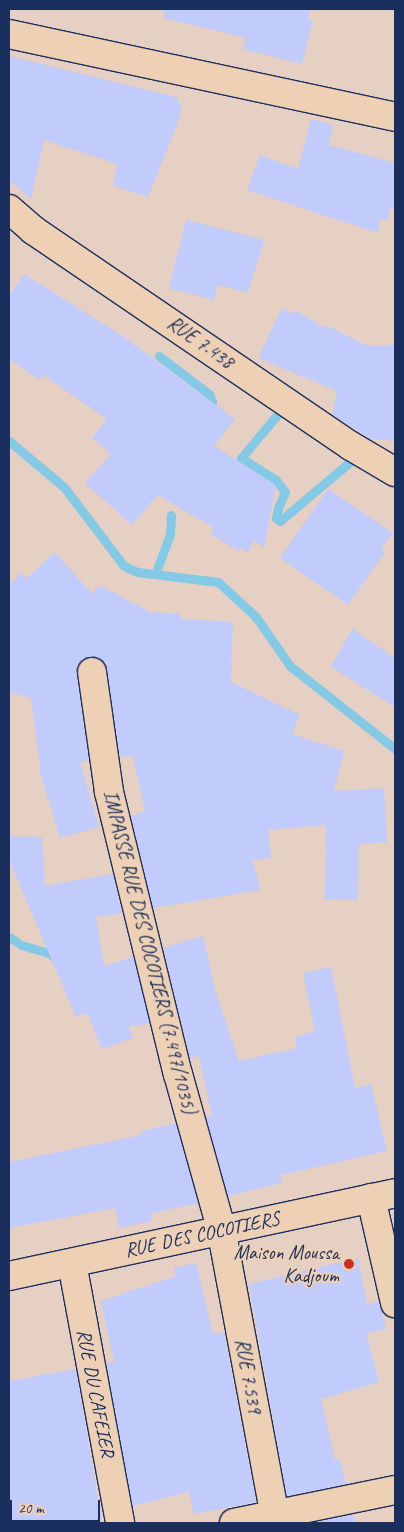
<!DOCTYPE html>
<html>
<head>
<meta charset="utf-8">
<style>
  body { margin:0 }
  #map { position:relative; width:404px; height:1532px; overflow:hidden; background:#e5d0c3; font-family:Caveat,sans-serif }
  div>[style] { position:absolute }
  .stream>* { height:9px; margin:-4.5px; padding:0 4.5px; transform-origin:4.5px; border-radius:4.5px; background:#84c9e5 }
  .building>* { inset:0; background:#c1cbfc }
  .roads { filter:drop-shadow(1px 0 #1b2f5e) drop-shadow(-1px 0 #1b2f5e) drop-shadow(0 1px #1b2f5e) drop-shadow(0 -1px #1b2f5e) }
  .minor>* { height:28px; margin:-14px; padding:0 14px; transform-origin:14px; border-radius:14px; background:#eed1b5 }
  .dots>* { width:14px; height:14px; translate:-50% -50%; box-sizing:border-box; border:2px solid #eed1b5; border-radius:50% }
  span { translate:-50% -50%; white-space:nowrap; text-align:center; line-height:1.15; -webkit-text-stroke:4px #eed1b5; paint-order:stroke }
  .street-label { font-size:20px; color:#1b2f5e }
  .poi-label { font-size:20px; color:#1b2f5e }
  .right { translate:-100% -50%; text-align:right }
  .frame { position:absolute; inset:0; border:10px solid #1b2f5e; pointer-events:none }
  .scale { position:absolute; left:10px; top:1500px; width:90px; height:22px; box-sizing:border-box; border:2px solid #1b2f5e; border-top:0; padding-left:6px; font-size:15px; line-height:18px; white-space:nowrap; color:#1b2f5e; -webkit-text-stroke:4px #eed1b5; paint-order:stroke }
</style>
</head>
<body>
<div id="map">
  <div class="stream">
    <div style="left:159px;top:356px;width:63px;rotate:37.2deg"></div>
    <div style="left:209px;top:394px;width:9px;rotate:69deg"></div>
    <div style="left:212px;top:402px;width:10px;rotate:143deg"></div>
    <div style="left:282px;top:409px;width:64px;rotate:129.9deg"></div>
    <div style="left:241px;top:458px;width:40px;rotate:32deg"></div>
    <div style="left:275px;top:479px;width:16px;rotate:52deg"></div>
    <div style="left:285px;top:492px;width:17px;rotate:114deg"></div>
    <div style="left:278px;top:508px;width:10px;rotate:101deg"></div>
    <div style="left:276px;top:518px;width:5px;rotate:37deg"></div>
    <div style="left:280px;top:521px;width:101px;rotate:-40.2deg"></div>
    <div style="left:9px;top:441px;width:72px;rotate:39.9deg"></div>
    <div style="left:64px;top:487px;width:99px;rotate:52.8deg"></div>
    <div style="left:124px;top:566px;width:14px;rotate:25deg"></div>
    <div style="left:137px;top:572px;width:82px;rotate:7deg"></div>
    <div style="left:218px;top:582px;width:52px;rotate:42.6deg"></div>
    <div style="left:256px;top:617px;width:60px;rotate:55.2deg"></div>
    <div style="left:290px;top:666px;width:134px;rotate:38.3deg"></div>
    <div style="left:156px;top:572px;width:40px;rotate:-69.8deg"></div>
    <div style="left:170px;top:534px;width:19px;rotate:-87deg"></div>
    <div style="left:9px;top:937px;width:9px;rotate:32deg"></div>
    <div style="left:21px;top:945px;width:29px;rotate:16deg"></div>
    <div style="left:49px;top:953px;width:11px;rotate:38deg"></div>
  </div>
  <div class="building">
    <div style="clip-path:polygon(165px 9px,310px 9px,308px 18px,313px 20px,302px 64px,243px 49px,246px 38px,164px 18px)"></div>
    <div style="clip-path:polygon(9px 56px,179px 98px,178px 103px,182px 104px,178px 123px,148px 197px,113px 186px,117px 164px,44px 140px,31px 199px,9px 180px)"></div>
    <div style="clip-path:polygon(311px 119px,333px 125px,329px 145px,395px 163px,395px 209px,390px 208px,389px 220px,380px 220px,378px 233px,247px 190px,260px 155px,298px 169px)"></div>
    <div style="clip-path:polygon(186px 220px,264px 240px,248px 293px,218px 285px,214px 300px,169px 288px)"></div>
    <div style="clip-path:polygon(24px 274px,124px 337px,235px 419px,214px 446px,276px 485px,264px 547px,254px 541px,248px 552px,241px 548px,239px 551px,210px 534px,214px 528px,158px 495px,132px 525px,85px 483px,111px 454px,92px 438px,107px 419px,43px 375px,39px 380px,9px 359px,9px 296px)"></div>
    <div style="clip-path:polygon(282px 308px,293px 314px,295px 310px,325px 328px,326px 325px,368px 346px,395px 345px,395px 441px,370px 439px,332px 414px,337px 391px,258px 358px)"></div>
    <div style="clip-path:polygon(328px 489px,393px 533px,381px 549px,385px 552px,348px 605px,280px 558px)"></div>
    <div style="clip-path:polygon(55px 552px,92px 594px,99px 585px,150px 612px,181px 614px,181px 619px,233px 622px,231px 682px,300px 715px,292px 734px,344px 751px,334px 791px,384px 788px,387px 842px,359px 844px,358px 900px,325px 899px,326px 825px,268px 830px,271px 858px,253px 860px,260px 890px,153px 908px,131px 816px,145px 811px,133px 756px,120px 757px,107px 670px,97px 657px,82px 660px,77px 674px,89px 761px,80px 762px,99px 827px,60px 838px,41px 775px,31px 698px,9px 692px,9px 585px,21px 573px,27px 578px)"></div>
    <div style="clip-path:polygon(352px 629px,395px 658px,395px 707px,331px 667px)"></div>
    <div style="clip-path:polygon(9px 836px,42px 837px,45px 886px,113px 874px,122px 913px,96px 917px,104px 966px,133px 957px,150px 1024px,129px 1026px,133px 1038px,102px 1049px,87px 1013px,76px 1017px,9px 860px)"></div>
    <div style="clip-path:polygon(203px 936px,216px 993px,239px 1061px,297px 1048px,294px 1038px,315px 1031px,303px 973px,331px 967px,355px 1088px,371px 1084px,387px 1151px,280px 1175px,282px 1183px,228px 1196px,206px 1117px,212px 1116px,199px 1056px,190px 1058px,163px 948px)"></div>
    <div style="clip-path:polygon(176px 1123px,198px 1203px,150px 1214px,152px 1221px,119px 1228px,115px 1208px,9px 1228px,9px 1162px,142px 1135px,141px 1131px)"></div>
    <div style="clip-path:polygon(358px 1258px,367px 1304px,379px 1302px,386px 1329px,366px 1333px,379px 1382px,321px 1399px,335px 1460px,340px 1459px,346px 1484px,287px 1496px,249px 1284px)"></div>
    <div style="clip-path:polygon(196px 1263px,213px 1334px,224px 1332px,256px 1502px,194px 1514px,189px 1492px,133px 1506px,106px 1363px,114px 1362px,101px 1301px,176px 1276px,174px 1268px)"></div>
    <div style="clip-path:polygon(76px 1369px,102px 1523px,9px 1523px,9px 1381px)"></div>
    <div style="clip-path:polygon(353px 1515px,355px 1523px,311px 1523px)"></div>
  </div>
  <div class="roads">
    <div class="minor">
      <div style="left:9px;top:34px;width:395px;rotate:12.1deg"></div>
      <div style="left:9px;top:209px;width:32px;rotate:41deg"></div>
      <div style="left:33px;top:230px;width:384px;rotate:34.2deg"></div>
      <div style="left:351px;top:446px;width:51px;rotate:30.6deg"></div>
      <div style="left:92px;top:672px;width:121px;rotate:81.9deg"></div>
      <div style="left:109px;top:792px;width:290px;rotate:76.3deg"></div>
      <div style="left:178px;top:1074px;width:160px;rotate:74.4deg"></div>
      <div style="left:221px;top:1228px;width:300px;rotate:79.4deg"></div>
      <div style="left:371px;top:1198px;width:108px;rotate:77.1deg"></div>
      <div style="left:72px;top:1263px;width:264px;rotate:79.5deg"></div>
      <div style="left:9px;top:1276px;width:395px;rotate:-12.1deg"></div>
      <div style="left:234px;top:1523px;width:164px;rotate:-11.6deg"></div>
    </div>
  </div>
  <div class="dots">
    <div style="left:349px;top:1264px;background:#c8321e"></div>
  </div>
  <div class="street-label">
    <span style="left:201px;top:342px;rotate:35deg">RUE 7.438</span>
    <span style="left:150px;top:952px;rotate:76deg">IMPASSE RUE DES COCOTIERS (7.497/1035)</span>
    <span style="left:202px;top:1234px;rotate:-12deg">RUE DES COCOTIERS</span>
    <span style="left:249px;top:1376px;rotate:80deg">RUE 7.539</span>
    <span style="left:96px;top:1393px;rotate:79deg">RUE DU CAFEIER</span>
  </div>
  <div class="poi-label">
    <span class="right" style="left:339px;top:1264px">Maison Moussa<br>Kadjoum</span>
  </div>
  <div class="frame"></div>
  <div class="scale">20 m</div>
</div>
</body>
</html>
